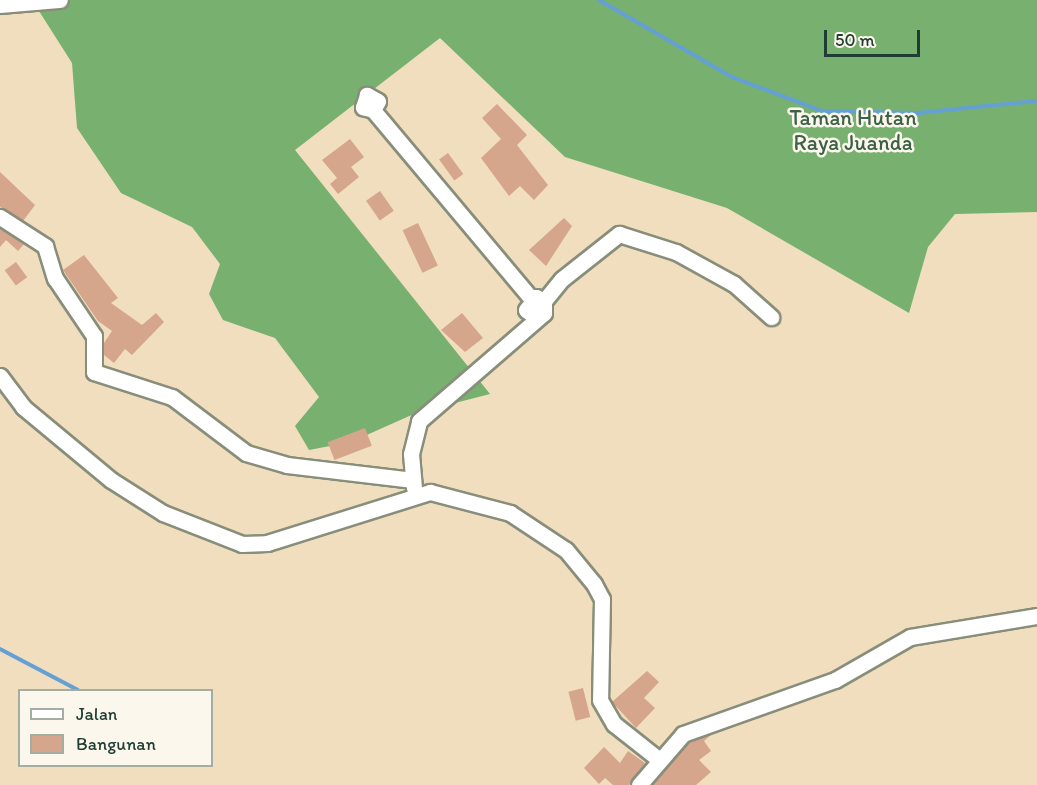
<!DOCTYPE html>
<html>
<head>
<meta charset="utf-8">
<style>
  body { margin:0 }
  #map { position:relative; width:1037px; height:785px; overflow:hidden; background:#f0debf; font-family:Itim,sans-serif }
  div>[style] { position:absolute }
  .forest>* { inset:0; background:#77b06f }
  .stream>* { height:4px; margin:-2px; padding:0 2px; transform-origin:2px; border-radius:2px; background:#65a0d5 }
  .building>* { inset:0; background:#d5a68b; transform-origin:0 0 }
  .roads { filter:drop-shadow(2px 0 #888e7a) drop-shadow(-2px 0 #888e7a) drop-shadow(0 2px #888e7a) drop-shadow(0 -2px #888e7a) }
  .street>* { height:15px; margin:-7.5px; padding:0 7.5px; transform-origin:7.5px; border-radius:7.5px; background:#fff }
  span { translate:-50% -50%; white-space:nowrap; text-align:center; line-height:1.15; -webkit-text-stroke:5px #fbf7ec; paint-order:stroke }
  .park-label { font-size:22px; color:#3c6147 }
  .legend { position:absolute; left:18px; top:689px; width:195px; height:78px; box-sizing:border-box; background:#fbf7ec; border:2px solid #a3ada2; margin:0; padding:8px 10px; list-style:none; font-size:18px; color:#1f3d34 }
  .legend li { display:flex; align-items:center; gap:12px; height:30px }
  .legend b { width:30px; border:2px solid #a3ada2 }
  .scale { position:absolute; left:824px; top:30px; width:96px; height:27px; box-sizing:border-box; border:3px solid #1f3d34; border-top:0; padding-left:8px; font-size:18px; line-height:21px; white-space:nowrap; color:#1f3d34; -webkit-text-stroke:4px #fbf7ec; paint-order:stroke }
</style>
</head>
<body>
<div id="map">
  <div class="forest">
    <div style="clip-path:polygon(32px 0,1037px 0,1037px 212px,955px 214px,928px 247px,909px 313px,727px 208px,565px 157px,440px 38px,295px 150px,490px 394px,416px 413px,351px 442px,309px 450px,295px 426px,319px 397px,275px 338px,223px 320px,209px 294px,220px 264px,192px 227px,121px 193px,77px 128px,72px 63px)"></div>
  </div>
  <div class="stream">
    <div style="left:599px;top:0;width:154px;rotate:30.1deg"></div>
    <div style="left:732px;top:77px;width:96px;rotate:20.7deg"></div>
    <div style="left:822px;top:111px;width:96px;rotate:1.2deg"></div>
    <div style="left:918px;top:113px;width:120px;rotate:-5.8deg"></div>
    <div style="left:0;top:649px;width:88px;rotate:27.7deg"></div>
  </div>
  <div class="building">
    <div style="clip-path:polygon(497px 104px,527px 135px,517px 145px,548px 185px,534px 200px,520px 186px,509px 196px,481px 158px,501px 139px,482px 118px)"></div>
    <div style="clip-path:polygon(350px 139px,364px 157px,351px 167px,359px 177px,338px 194px,330px 184px,337px 178px,322px 160px)"></div>
    <div style="left:448px;top:153px;width:26px;height:11px;rotate:54deg"></div>
    <div style="clip-path:polygon(0 172px,35px 205px,23px 221px,0 207px)"></div>
    <div style="left:380px;top:191px;width:24px;height:17px;rotate:55deg"></div>
    <div style="clip-path:polygon(564px 218px,572px 226px,546px 266px,529px 250px)"></div>
    <div style="left:418px;top:223px;width:47px;height:17px;rotate:65deg"></div>
    <div style="clip-path:polygon(0 229px,24px 244px,18px 251px,6px 240px,0 247px)"></div>
    <div style="clip-path:polygon(84px 255px,118px 298px,111px 303px,142px 325px,156px 313px,164px 322px,132px 355px,125px 349px,114px 363px,104px 355px,104px 343px,112px 331px,98px 321px,63px 270px)"></div>
    <div style="left:16px;top:262px;width:19px;height:14px;rotate:54deg"></div>
    <div style="clip-path:polygon(462px 313px,483px 338px,465px 352px,441px 330px)"></div>
    <div style="left:365px;top:428px;width:19px;height:40px;rotate:69deg"></div>
    <div style="clip-path:polygon(647px 671px,659px 682px,644px 698px,655px 708px,636px 728px,612px 702px)"></div>
    <div style="left:583px;top:688px;width:30px;height:15px;rotate:76deg"></div>
    <div style="clip-path:polygon(712px 734px,704px 741px,711px 751px,699px 760px,711px 772px,696px 785px,652px 785px,689px 742px)"></div>
    <div style="clip-path:polygon(604px 747px,620px 763px,628px 751px,645px 763px,629px 785px,613px 785px,605px 778px,599px 784px,584px 768px)"></div>
  </div>
  <div class="roads">
    <div class="street">
      <div style="left:0;top:5px;width:60px;rotate:-4.8deg"></div>
      <div style="left:373px;top:110px;width:10px;rotate:-61deg"></div>
      <div style="left:378px;top:101px;width:13px;rotate:-151deg"></div>
      <div style="left:367px;top:95px;width:13px;rotate:108deg"></div>
      <div style="left:363px;top:107px;width:10px;rotate:17deg"></div>
      <div style="left:373px;top:110px;width:246px;rotate:50deg"></div>
      <div style="left:0;top:217px;width:54px;rotate:32.8deg"></div>
      <div style="left:45px;top:246px;width:34px;rotate:73deg"></div>
      <div style="left:55px;top:278px;width:70px;rotate:56.1deg"></div>
      <div style="left:94px;top:336px;width:36px;rotate:90deg"></div>
      <div style="left:94px;top:372px;width:82px;rotate:17.8deg"></div>
      <div style="left:172px;top:397px;width:93px;rotate:37.1deg"></div>
      <div style="left:246px;top:453px;width:43px;rotate:16.3deg"></div>
      <div style="left:287px;top:465px;width:127px;rotate:6.8deg"></div>
      <div style="left:544px;top:301px;width:28px;rotate:-51deg"></div>
      <div style="left:562px;top:279px;width:73px;rotate:-38.3deg"></div>
      <div style="left:619px;top:234px;width:60px;rotate:17.5deg"></div>
      <div style="left:676px;top:252px;width:66px;rotate:28.9deg"></div>
      <div style="left:734px;top:284px;width:50px;rotate:41.7deg"></div>
      <div style="left:0;top:376px;width:39px;rotate:53deg"></div>
      <div style="left:23px;top:407px;width:114px;rotate:39.7deg"></div>
      <div style="left:111px;top:480px;width:62px;rotate:32.4deg"></div>
      <div style="left:163px;top:513px;width:85px;rotate:21.4deg"></div>
      <div style="left:242px;top:544px;width:25px;rotate:-2deg"></div>
      <div style="left:267px;top:543px;width:171px;rotate:-17.4deg"></div>
      <div style="left:430px;top:492px;width:83px;rotate:14.7deg"></div>
      <div style="left:510px;top:513px;width:67px;rotate:33.5deg"></div>
      <div style="left:566px;top:550px;width:44px;rotate:50.5deg"></div>
      <div style="left:594px;top:584px;width:17px;rotate:62deg"></div>
      <div style="left:602px;top:599px;width:101px;rotate:91.1deg"></div>
      <div style="left:600px;top:700px;width:28px;rotate:60deg"></div>
      <div style="left:614px;top:724px;width:55px;rotate:38.3deg"></div>
      <div style="left:414px;top:488px;width:34px;rotate:-95deg"></div>
      <div style="left:411px;top:454px;width:34px;rotate:-76deg"></div>
      <div style="left:419px;top:421px;width:165px;rotate:-40.8deg"></div>
      <div style="left:544px;top:313px;width:12px;rotate:-90deg"></div>
      <div style="left:544px;top:301px;width:9px;rotate:-153deg"></div>
      <div style="left:536px;top:297px;width:16px;rotate:128deg"></div>
      <div style="left:526px;top:310px;width:12px;rotate:35deg"></div>
      <div style="left:639px;top:785px;width:67px;rotate:-49.2deg"></div>
      <div style="left:683px;top:734px;width:161px;rotate:-19.6deg"></div>
      <div style="left:835px;top:680px;width:86px;rotate:-29.8deg"></div>
      <div style="left:910px;top:637px;width:129px;rotate:-9.4deg"></div>
    </div>
  </div>
  <div class="park-label">
    <span style="left:853px;top:130px">Taman Hutan<br>Raya Juanda</span>
  </div>
  <ul class="legend">
  <li><b style="height:8px;background:#fff"></b>Jalan</li>
  <li><b style="height:16px;background:#d5a68b"></b>Bangunan</li>
  </ul>
  <div class="scale">50 m</div>
</div>
</body>
</html>
